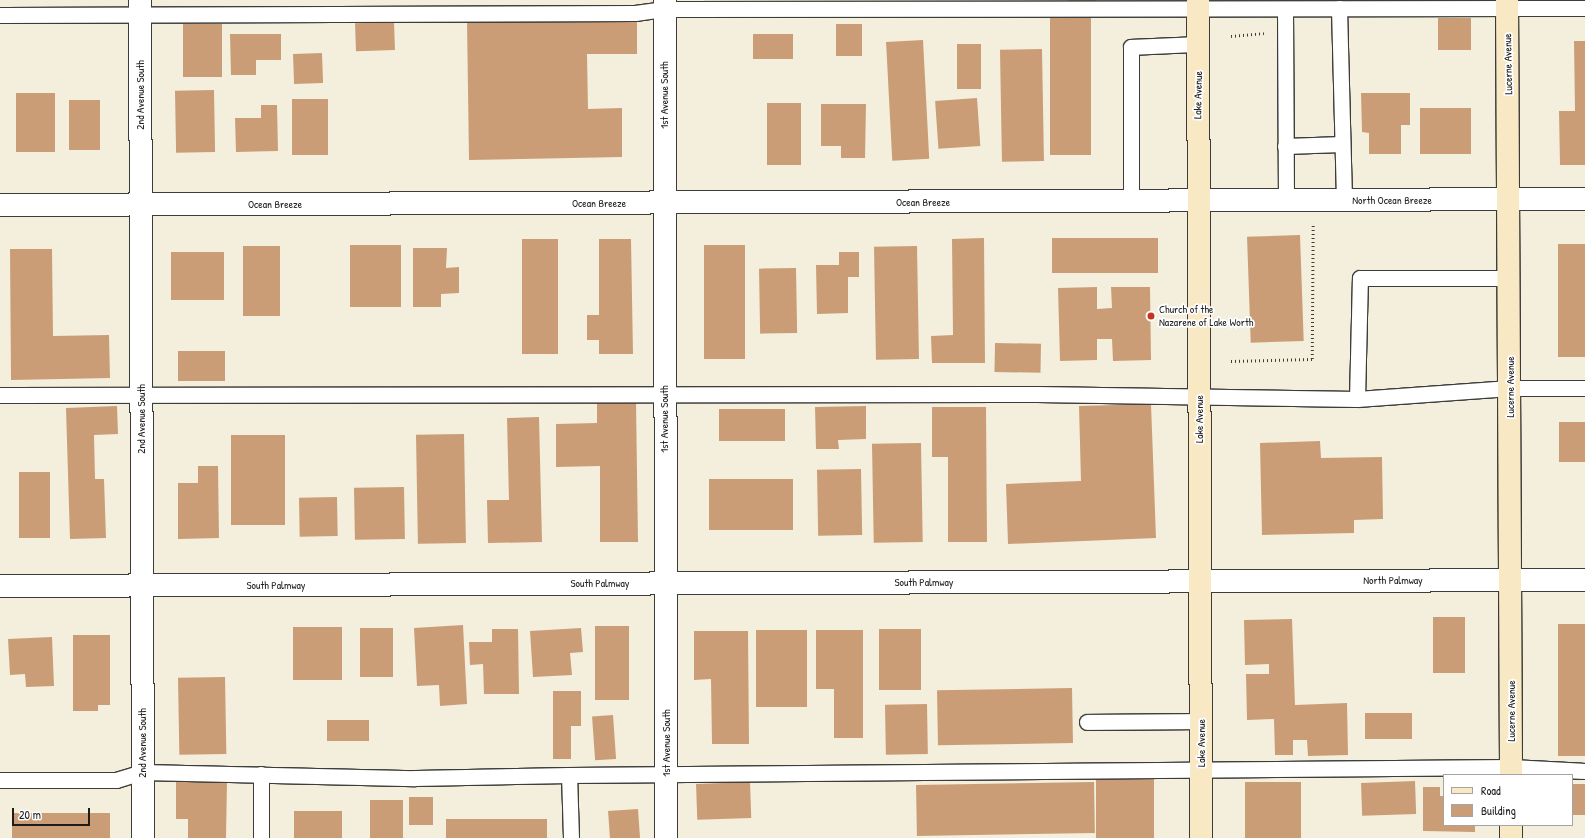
<!DOCTYPE html>
<html>
<head>
<meta charset="utf-8">
<style>
  body { margin:0 }
  #map { position:relative; width:1585px; height:838px; overflow:hidden; background:#f3efdc; font-family:"Patrick Hand",sans-serif }
  div>[style] { position:absolute }
  .building>* { inset:0; background:#ca9d76; transform-origin:0 0 }
  .path>* { height:2.5px; margin-top:-1.25px; transform-origin:0; background:repeating-linear-gradient(90deg,#3c3c39 0 1px,transparent 0 4px) }
  .roads { filter:drop-shadow(1px 0 #3c3c39) drop-shadow(-1px 0 #3c3c39) drop-shadow(0 1px #3c3c39) drop-shadow(0 -1px #3c3c39) }
  .service>* { height:15px; margin:-7.5px; padding:0 7.5px; transform-origin:7.5px; border-radius:7.5px; background:#fff }
  .minor>* { height:22px; margin:-11px; padding:0 11px; transform-origin:11px; border-radius:11px; background:#fff }
  .secondary>* { height:22px; margin:-11px; padding:0 11px; transform-origin:11px; border-radius:11px; background:#f8e8c3 }
  .dots>* { width:11px; height:11px; translate:-50% -50%; box-sizing:border-box; border:2px solid #fff; border-radius:50% }
  span { translate:-50% -50%; white-space:nowrap; text-align:center; line-height:1.15; -webkit-text-stroke:3.5px #fff; paint-order:stroke }
  .street-label { font-size:11px; color:#1c1c1c }
  .poi-label { font-size:11px; color:#1c1c1c }
  .left { translate:0 -50%; text-align:left }
  .legend { position:absolute; left:1443px; top:774px; width:130px; height:52px; box-sizing:border-box; background:#fff; border:1px solid #a4a4a4; margin:0; padding:5px 7px; list-style:none; font-size:12px; color:#1c1c1c }
  .legend li { display:flex; align-items:center; gap:8px; height:20px }
  .legend b { width:20px; border:1px solid #a4a4a4 }
  .scale { position:absolute; left:12px; top:808px; width:78px; height:18px; box-sizing:border-box; border:2px solid #1c1c1c; border-top:0; padding-left:5px; font-size:12px; line-height:14px; white-space:nowrap; color:#1c1c1c; -webkit-text-stroke:3px #fff; paint-order:stroke }
</style>
</head>
<body>
<div id="map">
  <div class="building">
    <div style="left:1068px;top:0;width:28px;height:2px"></div>
    <div style="clip-path:polygon(637px 17px,637px 54px,587px 54px,588px 109px,622px 108px,622px 157px,469px 160px,467px 20px)"></div>
    <div style="left:1091px;top:17px;width:138px;height:41px;rotate:90deg"></div>
    <div style="left:1438px;top:18px;width:33px;height:32px"></div>
    <div style="left:394px;top:22px;width:28px;height:39px;rotate:88deg"></div>
    <div style="left:222px;top:24px;width:53px;height:39px;rotate:90deg"></div>
    <div style="left:836px;top:24px;width:26px;height:32px"></div>
    <div style="clip-path:polygon(230px 34px,281px 34px,281px 60px,256px 60px,256px 75px,231px 75px)"></div>
    <div style="left:753px;top:34px;width:40px;height:25px"></div>
    <div style="left:923px;top:40px;width:119px;height:37px;rotate:87deg"></div>
    <div style="clip-path:polygon(1574px 41px,1585px 41px,1585px 165px,1560px 165px,1559px 111px,1575px 111px)"></div>
    <div style="left:957px;top:44px;width:24px;height:45px"></div>
    <div style="left:1042px;top:49px;width:112px;height:42px;rotate:89deg"></div>
    <div style="left:322px;top:53px;width:30px;height:29px;rotate:88deg"></div>
    <div style="left:214px;top:90px;width:62px;height:39px;rotate:89deg"></div>
    <div style="left:55px;top:93px;width:59px;height:39px;rotate:90deg"></div>
    <div style="clip-path:polygon(1361px 93px,1410px 93px,1410px 125px,1401px 125px,1401px 154px,1369px 154px,1369px 133px,1362px 132px)"></div>
    <div style="left:977px;top:98px;width:48px;height:42px;rotate:86deg"></div>
    <div style="left:292px;top:99px;width:36px;height:56px"></div>
    <div style="left:69px;top:100px;width:31px;height:50px"></div>
    <div style="left:767px;top:103px;width:34px;height:62px"></div>
    <div style="clip-path:polygon(821px 104px,866px 104px,865px 158px,841px 158px,841px 146px,821px 146px)"></div>
    <div style="clip-path:polygon(261px 105px,277px 105px,278px 151px,236px 152px,235px 118px,261px 118px)"></div>
    <div style="left:1471px;top:108px;width:46px;height:51px;rotate:90deg"></div>
    <div style="left:1300px;top:235px;width:106px;height:53px;rotate:88deg"></div>
    <div style="clip-path:polygon(984px 238px,985px 363px,932px 363px,931px 336px,953px 335px,952px 239px)"></div>
    <div style="left:1158px;top:238px;width:35px;height:106px;rotate:90deg"></div>
    <div style="left:522px;top:239px;width:36px;height:115px"></div>
    <div style="clip-path:polygon(599px 239px,631px 239px,633px 354px,599px 354px,599px 340px,587px 340px,587px 315px,599px 315px)"></div>
    <div style="left:1558px;top:244px;width:27px;height:113px"></div>
    <div style="left:401px;top:245px;width:62px;height:51px;rotate:90deg"></div>
    <div style="left:704px;top:245px;width:41px;height:114px"></div>
    <div style="left:243px;top:246px;width:37px;height:70px"></div>
    <div style="left:917px;top:246px;width:113px;height:43px;rotate:89deg"></div>
    <div style="clip-path:polygon(413px 248px,447px 248px,446px 268px,459px 267px,459px 293px,441px 294px,441px 307px,413px 307px)"></div>
    <div style="clip-path:polygon(10px 249px,52px 249px,53px 336px,109px 335px,110px 378px,11px 380px)"></div>
    <div style="left:171px;top:252px;width:53px;height:48px"></div>
    <div style="clip-path:polygon(839px 252px,859px 252px,859px 277px,848px 277px,848px 313px,817px 314px,816px 265px,839px 265px)"></div>
    <div style="left:796px;top:268px;width:65px;height:37px;rotate:89deg"></div>
    <div style="clip-path:polygon(1097px 287px,1097px 309px,1112px 308px,1111px 287px,1150px 287px,1151px 360px,1113px 361px,1112px 339px,1097px 339px,1097px 360px,1060px 361px,1058px 288px)"></div>
    <div style="left:995px;top:343px;width:46px;height:29px;rotate:1deg"></div>
    <div style="left:178px;top:351px;width:47px;height:30px"></div>
    <div style="clip-path:polygon(597px 401px,636px 401px,638px 542px,600px 542px,600px 466px,556px 467px,556px 424px,597px 423px)"></div>
    <div style="clip-path:polygon(1151px 404px,1156px 538px,1008px 544px,1006px 484px,1081px 481px,1079px 406px)"></div>
    <div style="clip-path:polygon(117px 406px,118px 434px,94px 435px,95px 479px,104px 479px,106px 538px,70px 539px,66px 408px)"></div>
    <div style="clip-path:polygon(866px 406px,866px 439px,838px 440px,839px 449px,816px 449px,815px 407px)"></div>
    <div style="clip-path:polygon(932px 407px,986px 407px,987px 542px,948px 542px,948px 457px,932px 457px)"></div>
    <div style="left:785px;top:409px;width:32px;height:66px;rotate:90deg"></div>
    <div style="clip-path:polygon(539px 417px,542px 542px,488px 543px,487px 500px,509px 500px,507px 418px)"></div>
    <div style="left:1559px;top:422px;width:26px;height:40px"></div>
    <div style="left:464px;top:434px;width:109px;height:48px;rotate:89deg"></div>
    <div style="left:231px;top:435px;width:54px;height:90px"></div>
    <div style="clip-path:polygon(1320px 441px,1321px 458px,1382px 457px,1383px 519px,1354px 520px,1354px 533px,1262px 535px,1260px 443px)"></div>
    <div style="left:921px;top:443px;width:99px;height:49px;rotate:89deg"></div>
    <div style="clip-path:polygon(198px 466px,218px 466px,219px 538px,178px 539px,178px 483px,198px 483px)"></div>
    <div style="left:861px;top:469px;width:66px;height:44px;rotate:89deg"></div>
    <div style="left:19px;top:472px;width:31px;height:66px"></div>
    <div style="left:793px;top:479px;width:51px;height:84px;rotate:90deg"></div>
    <div style="left:404px;top:487px;width:52px;height:50px;rotate:89deg"></div>
    <div style="left:337px;top:497px;width:39px;height:38px;rotate:89deg"></div>
    <div style="left:1433px;top:617px;width:32px;height:56px"></div>
    <div style="clip-path:polygon(1292px 619px,1295px 705px,1347px 703px,1348px 755px,1308px 756px,1307px 740px,1293px 740px,1293px 755px,1275px 755px,1274px 719px,1247px 720px,1246px 674px,1269px 674px,1269px 664px,1245px 665px,1244px 620px)"></div>
    <div style="left:1558px;top:624px;width:27px;height:132px"></div>
    <div style="clip-path:polygon(463px 625px,467px 704px,440px 706px,439px 685px,417px 686px,414px 628px)"></div>
    <div style="left:595px;top:626px;width:34px;height:74px"></div>
    <div style="left:293px;top:627px;width:49px;height:53px"></div>
    <div style="left:360px;top:628px;width:33px;height:49px"></div>
    <div style="clip-path:polygon(581px 628px,583px 652px,570px 653px,572px 675px,533px 677px,530px 631px)"></div>
    <div style="clip-path:polygon(492px 629px,518px 629px,519px 694px,484px 694px,483px 664px,470px 665px,469px 642px,492px 642px)"></div>
    <div style="left:879px;top:629px;width:42px;height:61px"></div>
    <div style="left:756px;top:630px;width:51px;height:77px"></div>
    <div style="clip-path:polygon(816px 630px,863px 630px,863px 738px,834px 738px,834px 689px,816px 689px)"></div>
    <div style="clip-path:polygon(694px 631px,748px 631px,749px 744px,712px 744px,711px 679px,694px 680px)"></div>
    <div style="clip-path:polygon(73px 635px,110px 635px,110px 705px,98px 705px,98px 711px,73px 711px)"></div>
    <div style="clip-path:polygon(52px 637px,54px 686px,26px 687px,25px 674px,10px 675px,8px 639px)"></div>
    <div style="left:225px;top:677px;width:77px;height:47px;rotate:89deg"></div>
    <div style="left:1072px;top:688px;width:55px;height:135px;rotate:89deg"></div>
    <div style="clip-path:polygon(553px 691px,581px 691px,581px 726px,571px 726px,571px 759px,553px 759px)"></div>
    <div style="left:927px;top:704px;width:50px;height:42px;rotate:89deg"></div>
    <div style="left:1365px;top:713px;width:47px;height:26px"></div>
    <div style="left:613px;top:715px;width:44px;height:21px;rotate:86deg"></div>
    <div style="left:327px;top:720px;width:42px;height:21px"></div>
    <div style="left:1096px;top:779px;width:58px;height:59px"></div>
    <div style="clip-path:polygon(176px 781px,227px 781px,226px 838px,188px 838px,188px 819px,176px 819px)"></div>
    <div style="left:1415px;top:781px;width:33px;height:54px;rotate:88deg"></div>
    <div style="left:750px;top:782px;width:36px;height:54px;rotate:88deg"></div>
    <div style="left:1094px;top:782px;width:51px;height:178px;rotate:89deg"></div>
    <div style="left:1245px;top:782px;width:56px;height:56px"></div>
    <div style="left:1572px;top:784px;width:13px;height:31px"></div>
    <div style="clip-path:polygon(1423px 787px,1440px 787px,1440px 796px,1444px 796px,1444px 825px,1475px 825px,1475px 832px,1423px 831px)"></div>
    <div style="left:409px;top:797px;width:24px;height:28px"></div>
    <div style="left:370px;top:800px;width:33px;height:38px"></div>
    <div style="left:638px;top:809px;width:29px;height:30px;rotate:86deg"></div>
    <div style="left:342px;top:811px;width:27px;height:48px;rotate:90deg"></div>
    <div style="left:110px;top:813px;width:25px;height:98px;rotate:90deg"></div>
    <div style="left:547px;top:819px;width:19px;height:101px;rotate:90deg"></div>
  </div>
  <div class="path">
    <div style="left:1231px;top:36px;width:33px;rotate:-5deg"></div>
    <div style="left:1231px;top:361px;width:81px;rotate:-1.4deg"></div>
    <div style="left:1312px;top:359px;width:134px;rotate:-89.6deg"></div>
  </div>
  <div class="roads">
    <div class="service">
      <div style="left:1339px;top:8px;width:192px;rotate:88.5deg"></div>
      <div style="left:1285px;top:9px;width:191px;rotate:89.7deg"></div>
      <div style="left:0;top:15px;width:635px;rotate:-0.18deg"></div>
      <div style="left:635px;top:13px;width:30px;rotate:-8deg"></div>
      <div style="left:665px;top:9px;width:920px;rotate:-0.06deg"></div>
      <div style="left:1285px;top:146px;width:57px;rotate:-2deg"></div>
      <div style="left:1131px;top:201px;width:154px;rotate:-90deg"></div>
      <div style="left:1131px;top:47px;width:67px;rotate:-2.6deg"></div>
      <div style="left:0;top:395px;width:1037px;rotate:-0.06deg"></div>
      <div style="left:1037px;top:394px;width:320px;rotate:0.9deg"></div>
      <div style="left:1357px;top:399px;width:153px;rotate:-4.1deg"></div>
      <div style="left:1510px;top:388px;width:75px"></div>
      <div style="left:1357px;top:399px;width:121px;rotate:-88.6deg"></div>
      <div style="left:1360px;top:278px;width:149px"></div>
      <div style="left:1087px;top:722px;width:114px;rotate:-0.5deg"></div>
      <div style="left:0;top:780px;width:116px"></div>
      <div style="left:116px;top:780px;width:27px;rotate:-17deg"></div>
      <div style="left:142px;top:772px;width:273px;rotate:1.3deg"></div>
      <div style="left:415px;top:778px;width:154px;rotate:-1.1deg"></div>
      <div style="left:261px;top:838px;width:64px;rotate:-90deg"></div>
      <div style="left:571px;top:838px;width:63px;rotate:-91.8deg"></div>
      <div style="left:569px;top:775px;width:942px;rotate:-0.49deg"></div>
      <div style="left:1511px;top:767px;width:74px;rotate:3.1deg"></div>
    </div>
    <div class="minor">
      <div style="left:140px;top:0;width:838px;rotate:89.79deg"></div>
      <div style="left:665px;top:0;width:838px;rotate:89.93deg"></div>
      <div style="left:0;top:205px;width:1585px;rotate:-0.22deg"></div>
      <div style="left:0;top:586px;width:1585px;rotate:-0.22deg"></div>
    </div>
    <div class="secondary">
      <div style="left:1198px;top:0;width:838px;rotate:89.79deg"></div>
      <div style="left:1507px;top:0;width:775px;rotate:89.7deg"></div>
      <div style="left:1511px;top:825px;width:13px;rotate:90deg"></div>
    </div>
  </div>
  <div class="dots">
    <div style="left:1151px;top:316px;background:#c8321e"></div>
  </div>
  <div class="street-label">
    <span style="left:1508px;top:64px;rotate:-91deg">Lucerne Avenue</span>
    <span style="left:140px;top:95px;rotate:-90deg">2nd Avenue South</span>
    <span style="left:664px;top:95px;rotate:-90deg">1st Avenue South</span>
    <span style="left:1198px;top:95px;rotate:-89deg">Lake Avenue</span>
    <span style="left:1392px;top:200px">North Ocean Breeze</span>
    <span style="left:923px;top:202px">Ocean Breeze</span>
    <span style="left:599px;top:203px">Ocean Breeze</span>
    <span style="left:275px;top:204px">Ocean Breeze</span>
    <span style="left:1510px;top:387px;rotate:-90deg">Lucerne Avenue</span>
    <span style="left:141px;top:419px;rotate:-90deg">2nd Avenue South</span>
    <span style="left:664px;top:419px;rotate:-90deg">1st Avenue South</span>
    <span style="left:1199px;top:419px;rotate:-90deg">Lake Avenue</span>
    <span style="left:1393px;top:580px">North Palmway</span>
    <span style="left:924px;top:582px">South Palmway</span>
    <span style="left:600px;top:583px">South Palmway</span>
    <span style="left:276px;top:585px">South Palmway</span>
    <span style="left:1511px;top:711px;rotate:-90deg">Lucerne Avenue</span>
    <span style="left:142px;top:743px;rotate:-90deg">2nd Avenue South</span>
    <span style="left:666px;top:743px;rotate:-90deg">1st Avenue South</span>
    <span style="left:1201px;top:743px;rotate:-90deg">Lake Avenue</span>
  </div>
  <div class="poi-label">
    <span class="left" style="left:1159px;top:316px">Church of the<br>Nazarene of Lake Worth</span>
  </div>
  <ul class="legend">
  <li><b style="height:5px;background:#f8e8c3"></b>Road</li>
  <li><b style="height:11px;background:#ca9d76"></b>Building</li>
  </ul>
  <div class="scale">20 m</div>
</div>
</body>
</html>
